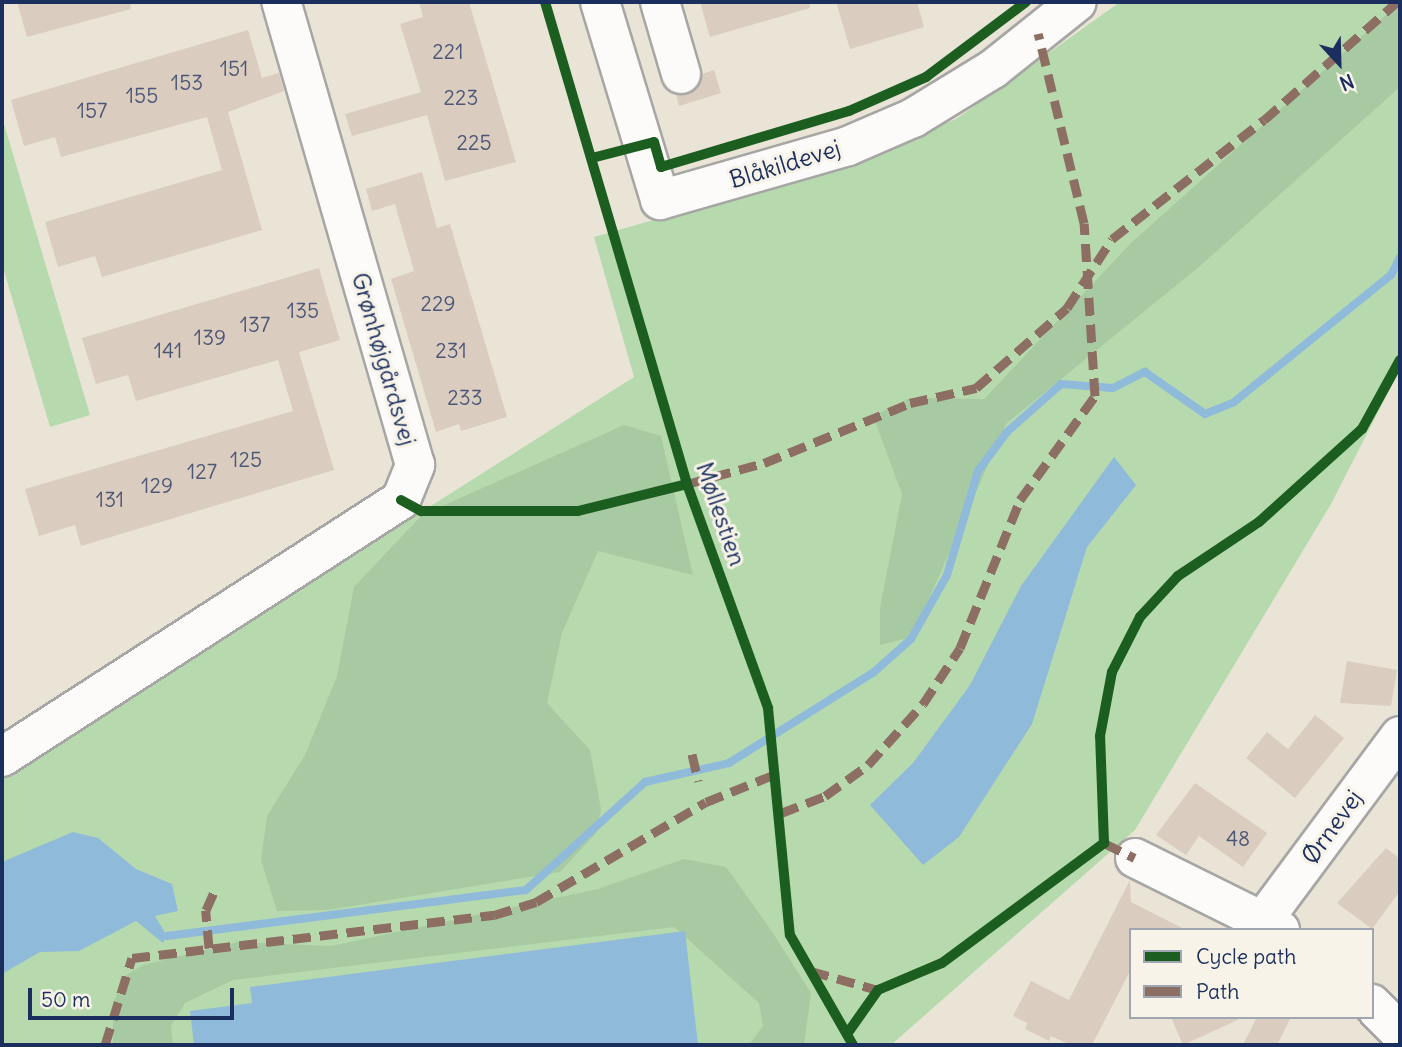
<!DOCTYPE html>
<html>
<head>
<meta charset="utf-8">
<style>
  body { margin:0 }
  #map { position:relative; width:1402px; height:1047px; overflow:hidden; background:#e9e4d6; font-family:Delius,sans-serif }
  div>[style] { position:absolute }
  .green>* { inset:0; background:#b6daad }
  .forest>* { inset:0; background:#a8caa2 }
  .water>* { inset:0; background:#90bada }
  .stream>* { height:8px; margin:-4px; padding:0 4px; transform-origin:4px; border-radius:4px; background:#90bada }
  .building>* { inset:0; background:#dbccc0 }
  .roads { filter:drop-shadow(2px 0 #a6a6a4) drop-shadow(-2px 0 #a6a6a4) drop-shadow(0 2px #a6a6a4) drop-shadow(0 -2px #a6a6a4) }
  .minor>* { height:38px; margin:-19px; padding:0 19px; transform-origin:19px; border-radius:19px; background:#fcfbf9 }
  .quiet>* { height:9px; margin-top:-4.5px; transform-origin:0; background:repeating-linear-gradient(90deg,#8d6e63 0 18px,transparent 0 27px) }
  .cycleway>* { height:10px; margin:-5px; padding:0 5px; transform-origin:5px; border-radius:5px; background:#1b5e20 }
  span { translate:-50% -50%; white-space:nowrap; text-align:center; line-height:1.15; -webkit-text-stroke:6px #f7f3e8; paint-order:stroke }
  .number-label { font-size:21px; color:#4c5777 }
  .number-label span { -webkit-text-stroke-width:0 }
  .street-label { font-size:24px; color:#1b2f5e }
  .frame { position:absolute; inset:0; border:4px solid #1b2f5e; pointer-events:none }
  .legend { position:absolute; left:1129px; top:928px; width:245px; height:91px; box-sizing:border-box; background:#f7f3e8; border:2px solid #9fa5b1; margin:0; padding:9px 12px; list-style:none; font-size:21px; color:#1b2f5e }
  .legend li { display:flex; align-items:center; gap:14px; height:35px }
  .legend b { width:35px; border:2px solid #9fa5b1 }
  .north { position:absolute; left:1304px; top:28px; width:70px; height:70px; -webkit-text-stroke:5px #f7f3e8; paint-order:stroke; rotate:158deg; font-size:19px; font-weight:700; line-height:28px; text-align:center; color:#1b2f5e }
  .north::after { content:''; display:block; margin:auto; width:24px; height:32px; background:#1b2f5e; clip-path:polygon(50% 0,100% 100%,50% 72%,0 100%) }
  .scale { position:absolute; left:28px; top:988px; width:206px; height:32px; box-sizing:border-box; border:4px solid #1b2f5e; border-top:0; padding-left:9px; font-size:21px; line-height:24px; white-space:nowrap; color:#1b2f5e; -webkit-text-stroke:5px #f7f3e8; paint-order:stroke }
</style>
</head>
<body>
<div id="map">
  <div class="green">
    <div style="clip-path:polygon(1120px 2px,1400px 2px,1400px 369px,1331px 504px,1135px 830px,891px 1045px,2px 1045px,2px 778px,634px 377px,594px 237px,843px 166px,956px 119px)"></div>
    <div style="clip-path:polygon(2px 117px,90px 415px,50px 427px,2px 264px)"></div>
  </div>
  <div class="forest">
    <div style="clip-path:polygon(1400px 2px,1400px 87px,1200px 266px,1006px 424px,912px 637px,880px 645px,880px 608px,902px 494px,873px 416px,910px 398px,984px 399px,1131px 243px)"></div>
    <div style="clip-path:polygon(624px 425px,661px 436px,693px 575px,598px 551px,562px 633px,547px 703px,590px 750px,601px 809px,596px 833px,560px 872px,328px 910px,277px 911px,261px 860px,267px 816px,305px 755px,337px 676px,354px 587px,422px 515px)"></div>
    <div style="clip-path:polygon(684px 859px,726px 867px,771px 930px,811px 993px,804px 1045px,749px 1045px,763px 1026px,759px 1003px,674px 927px,233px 980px,185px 1003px,171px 1026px,173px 1045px,113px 1045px,113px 1003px,125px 976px,143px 965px,238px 942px,331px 946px,598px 889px)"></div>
  </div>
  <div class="water">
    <div style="clip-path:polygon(1114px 457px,1136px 485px,1087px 547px,1032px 724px,959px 837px,923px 865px,870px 805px,913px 763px,970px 685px,1021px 586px)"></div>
    <div style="clip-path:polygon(73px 832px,98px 838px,136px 869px,172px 884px,178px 911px,155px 916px,167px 936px,163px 943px,136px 921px,79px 951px,40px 952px,2px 974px,2px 862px)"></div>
    <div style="clip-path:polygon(685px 931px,698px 1045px,194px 1045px,190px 1011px,252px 1003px,250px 987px)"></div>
  </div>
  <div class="stream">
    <div style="left:167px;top:936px;width:362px;rotate:-7.3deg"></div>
    <div style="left:526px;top:890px;width:161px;rotate:-42.2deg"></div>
    <div style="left:645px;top:782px;width:86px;rotate:-12.7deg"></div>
    <div style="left:729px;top:763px;width:171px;rotate:-32.1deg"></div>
    <div style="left:874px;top:672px;width:50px;rotate:-41.7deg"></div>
    <div style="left:911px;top:639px;width:73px;rotate:-60.6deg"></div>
    <div style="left:947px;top:575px;width:109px;rotate:-73.4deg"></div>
    <div style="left:978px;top:471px;width:49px;rotate:-53.4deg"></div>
    <div style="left:1007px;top:432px;width:72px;rotate:-41.6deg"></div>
    <div style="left:1061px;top:384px;width:52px;rotate:4.4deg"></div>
    <div style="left:1113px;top:388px;width:36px;rotate:-27deg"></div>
    <div style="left:1145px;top:372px;width:73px;rotate:35deg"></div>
    <div style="left:1205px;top:414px;width:31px;rotate:-22deg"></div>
    <div style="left:1234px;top:402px;width:202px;rotate:-39deg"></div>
    <div style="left:1391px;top:275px;width:20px;rotate:-63deg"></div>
  </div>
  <div class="building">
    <div style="clip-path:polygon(17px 2px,130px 2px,131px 9px,27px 37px)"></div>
    <div style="clip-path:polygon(419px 2px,469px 2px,516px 162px,445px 181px,427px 115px,352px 136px,345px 114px,421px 92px,400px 24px,423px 17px)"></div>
    <div style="clip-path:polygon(700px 2px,809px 2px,810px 8px,710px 37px)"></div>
    <div style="clip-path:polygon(836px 2px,917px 2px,924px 27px,850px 49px)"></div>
    <div style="clip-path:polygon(248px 30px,262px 78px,279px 73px,284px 91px,228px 112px,262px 230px,102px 277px,95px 256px,58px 267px,45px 222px,222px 170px,207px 117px,61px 157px,55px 137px,24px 146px,11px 100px)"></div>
    <div style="clip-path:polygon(714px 70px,721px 93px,679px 106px,676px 95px,696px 90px,702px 74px)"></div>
    <div style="clip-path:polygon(422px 172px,437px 228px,450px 224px,507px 417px,461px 431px,459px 424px,436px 432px,391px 279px,414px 271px,395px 204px,372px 211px,366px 189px)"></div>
    <div style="clip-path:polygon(319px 268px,340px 340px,299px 352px,334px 470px,81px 546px,75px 525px,39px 536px,25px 489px,293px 411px,278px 360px,136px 401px,128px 375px,96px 384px,82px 338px)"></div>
    <div style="clip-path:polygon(1347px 661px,1397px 670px,1391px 706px,1340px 703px)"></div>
    <div style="clip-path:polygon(1315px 715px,1344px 738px,1295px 798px,1246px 758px,1267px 732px,1288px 749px)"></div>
    <div style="clip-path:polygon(1195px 783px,1267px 833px,1243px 867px,1199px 836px,1186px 855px,1156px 835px)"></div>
    <div style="clip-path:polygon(1386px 848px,1400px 859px,1400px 891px,1372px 929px,1337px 903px)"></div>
    <div style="clip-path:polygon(1130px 880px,1131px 902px,1186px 930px,1131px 930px,1131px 969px,1092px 1045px,1071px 1045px,1051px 1036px,1049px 1041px,1025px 1029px,1027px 1023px,1013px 1016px,1031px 981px,1069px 1000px)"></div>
    <div style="clip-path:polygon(1171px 1017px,1244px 1017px,1183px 1045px)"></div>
    <div style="clip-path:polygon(1257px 1017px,1291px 1017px,1277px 1045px,1243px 1045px)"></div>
  </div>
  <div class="roads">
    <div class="minor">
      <div style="left:600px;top:2px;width:207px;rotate:73.1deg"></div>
      <div style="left:660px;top:200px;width:196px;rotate:-16deg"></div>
      <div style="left:848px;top:146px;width:71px;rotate:-23.3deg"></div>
      <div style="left:913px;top:118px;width:94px;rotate:-31.5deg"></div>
      <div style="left:993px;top:69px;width:107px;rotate:-38.6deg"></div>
      <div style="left:660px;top:2px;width:75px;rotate:73.7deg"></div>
      <div style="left:2px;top:757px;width:475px;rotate:-32.8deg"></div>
      <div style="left:401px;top:500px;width:38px;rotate:-68deg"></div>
      <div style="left:415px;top:465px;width:482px;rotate:-106.1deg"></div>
      <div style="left:1135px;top:858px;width:162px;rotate:26.4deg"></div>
      <div style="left:1264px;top:919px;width:228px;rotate:-53.4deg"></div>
      <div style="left:1372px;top:1004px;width:40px;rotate:46deg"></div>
    </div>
  </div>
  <div class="quiet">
    <div style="left:687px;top:484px;width:80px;rotate:-15.3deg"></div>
    <div style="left:764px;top:463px;width:158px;rotate:-22.3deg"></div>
    <div style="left:910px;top:403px;width:68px;rotate:-12.8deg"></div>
    <div style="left:976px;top:388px;width:121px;rotate:-41.3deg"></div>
    <div style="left:1067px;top:308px;width:82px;rotate:-56.9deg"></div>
    <div style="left:1112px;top:239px;width:193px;rotate:-38.1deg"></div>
    <div style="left:1264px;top:120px;width:178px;rotate:-41.6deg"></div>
    <div style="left:692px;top:754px;width:28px;rotate:77deg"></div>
    <div style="left:781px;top:813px;width:47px;rotate:-21.1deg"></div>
    <div style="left:825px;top:796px;width:53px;rotate:-35.8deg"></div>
    <div style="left:868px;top:765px;width:82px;rotate:-48deg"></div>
    <div style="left:923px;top:704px;width:67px;rotate:-56.5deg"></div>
    <div style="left:960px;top:648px;width:160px;rotate:-67.9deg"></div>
    <div style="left:1020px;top:500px;width:128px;rotate:-54.2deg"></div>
    <div style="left:1095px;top:396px;width:173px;rotate:-93.6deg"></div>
    <div style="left:1084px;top:223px;width:195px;rotate:-103.6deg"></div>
    <div style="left:1104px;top:843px;width:34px;rotate:26deg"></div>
    <div style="left:209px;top:948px;width:38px;rotate:-95deg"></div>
    <div style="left:206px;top:910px;width:24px;rotate:-66deg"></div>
    <div style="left:811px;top:971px;width:70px;rotate:15.8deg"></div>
    <div style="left:105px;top:1045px;width:91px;rotate:-72.8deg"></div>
    <div style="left:132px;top:958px;width:365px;rotate:-6.8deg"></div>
    <div style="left:494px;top:915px;width:44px;rotate:-17.2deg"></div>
    <div style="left:536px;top:902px;width:197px;rotate:-30.5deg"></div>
    <div style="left:706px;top:802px;width:78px;rotate:-21.9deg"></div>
  </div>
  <div class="cycleway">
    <div style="left:545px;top:2px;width:502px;rotate:73.58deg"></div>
    <div style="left:687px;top:484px;width:238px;rotate:70.1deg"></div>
    <div style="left:768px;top:708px;width:228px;rotate:84.5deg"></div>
    <div style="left:790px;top:935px;width:127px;rotate:60.2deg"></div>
    <div style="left:592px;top:158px;width:64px;rotate:-14.5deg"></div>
    <div style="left:654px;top:142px;width:26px;rotate:74deg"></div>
    <div style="left:661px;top:167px;width:196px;rotate:-16.6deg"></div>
    <div style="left:849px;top:111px;width:84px;rotate:-23.8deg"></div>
    <div style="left:926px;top:77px;width:125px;rotate:-36.9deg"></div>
    <div style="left:401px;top:500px;width:23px;rotate:29deg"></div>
    <div style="left:421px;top:511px;width:157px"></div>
    <div style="left:578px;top:511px;width:112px;rotate:-13.9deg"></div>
    <div style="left:847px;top:1034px;width:54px;rotate:-54.8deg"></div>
    <div style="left:878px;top:990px;width:69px;rotate:-22.9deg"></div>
    <div style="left:942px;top:963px;width:202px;rotate:-36.5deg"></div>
    <div style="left:1104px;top:843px;width:107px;rotate:-92.1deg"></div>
    <div style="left:1100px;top:736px;width:65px;rotate:-79.4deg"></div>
    <div style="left:1112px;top:672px;width:62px;rotate:-63deg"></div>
    <div style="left:1140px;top:617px;width:56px;rotate:-47.2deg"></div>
    <div style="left:1178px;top:576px;width:97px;rotate:-33.7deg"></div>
    <div style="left:1259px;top:522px;width:139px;rotate:-42.1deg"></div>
    <div style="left:1362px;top:429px;width:79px;rotate:-61.2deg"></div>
  </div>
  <div class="number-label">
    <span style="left:448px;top:52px">221</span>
    <span style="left:234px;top:69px">151</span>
    <span style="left:187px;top:83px">153</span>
    <span style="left:142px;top:96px">155</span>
    <span style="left:461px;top:98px">223</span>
    <span style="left:92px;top:111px">157</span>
    <span style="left:474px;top:143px">225</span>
    <span style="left:438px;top:304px">229</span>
    <span style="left:303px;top:311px">135</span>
    <span style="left:255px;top:325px">137</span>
    <span style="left:210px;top:338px">139</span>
    <span style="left:168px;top:351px">141</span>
    <span style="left:451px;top:351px">231</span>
    <span style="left:465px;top:398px">233</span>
    <span style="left:246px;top:460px">125</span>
    <span style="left:202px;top:472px">127</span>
    <span style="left:157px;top:486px">129</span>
    <span style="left:110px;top:500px">131</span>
    <span style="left:1238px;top:839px">48</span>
  </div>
  <div class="street-label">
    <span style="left:785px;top:164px;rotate:-17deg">Blåkildevej</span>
    <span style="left:384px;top:359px;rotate:74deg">Grønhøjgårdsvej</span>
    <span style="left:721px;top:514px;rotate:71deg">Møllestien</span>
    <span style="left:1332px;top:827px;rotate:-54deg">Ørnevej</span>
  </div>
  <div class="frame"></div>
  <ul class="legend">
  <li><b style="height:9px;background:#1b5e20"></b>Cycle path</li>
  <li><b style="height:9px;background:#8d6e63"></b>Path</li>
  </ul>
  <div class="north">N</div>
  <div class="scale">50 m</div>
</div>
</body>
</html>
